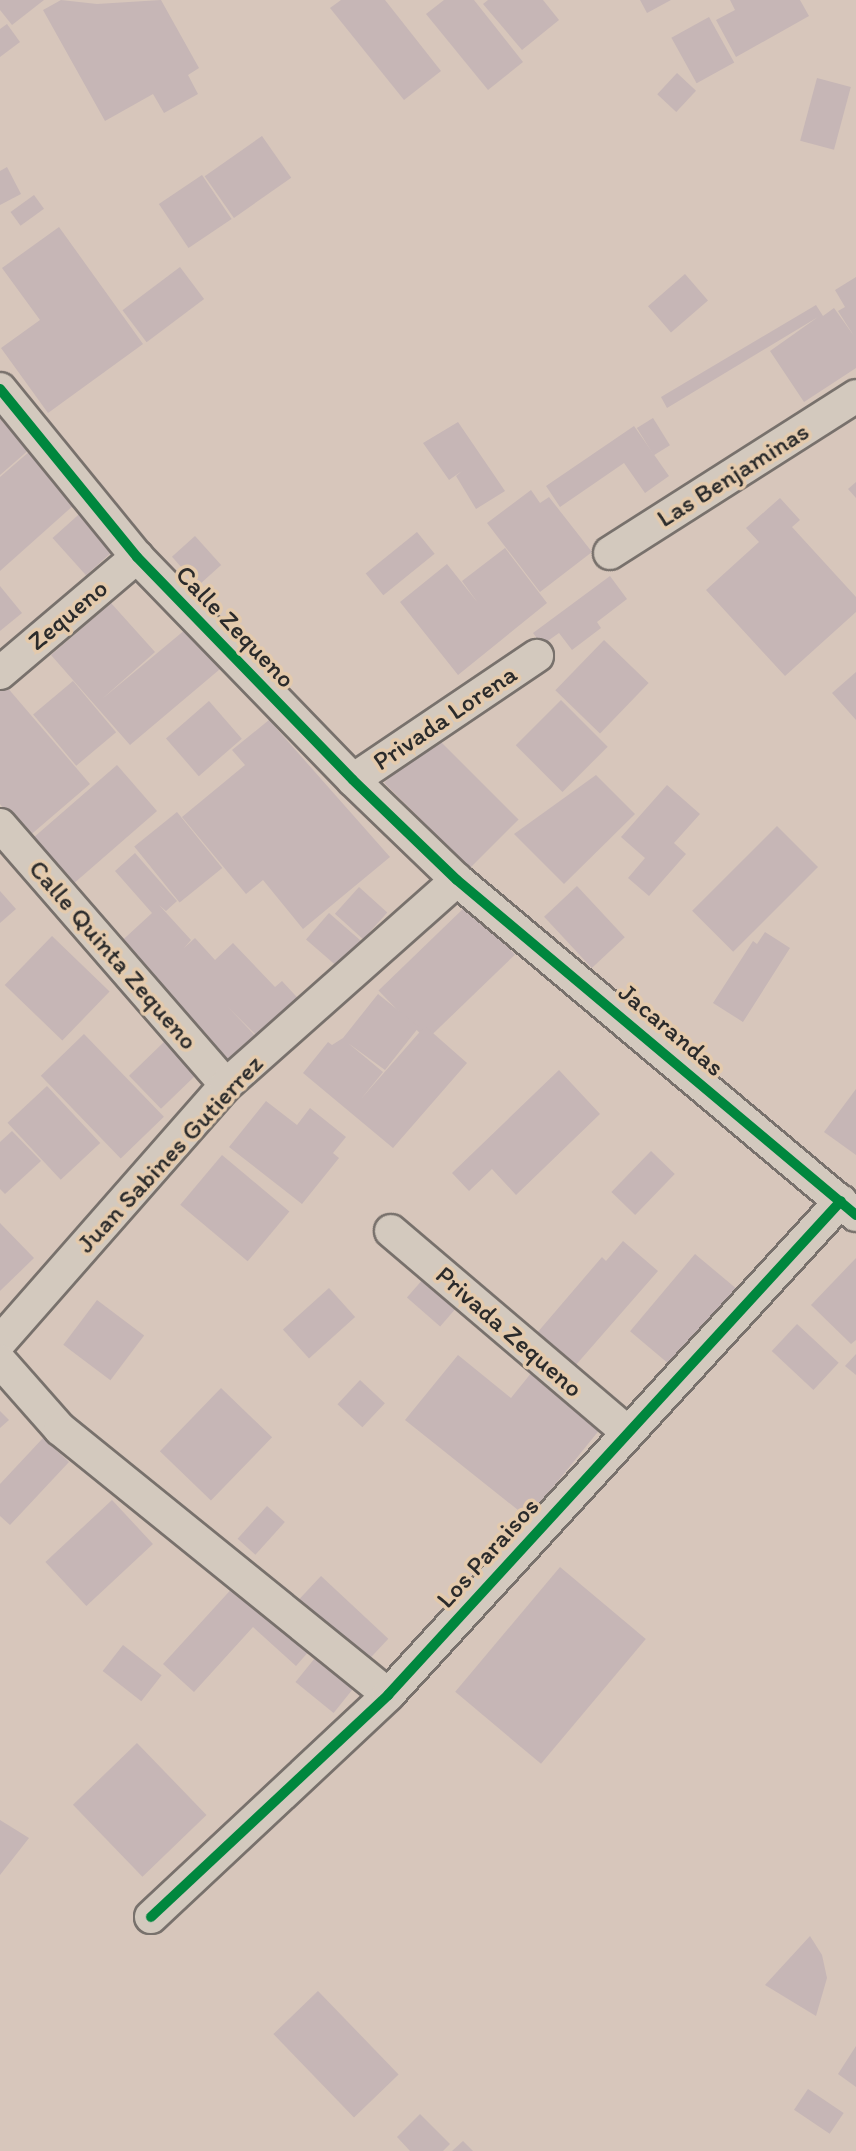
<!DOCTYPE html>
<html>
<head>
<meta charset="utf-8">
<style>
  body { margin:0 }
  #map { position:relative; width:856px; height:2151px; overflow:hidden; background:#d7c6bb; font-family:Itim,sans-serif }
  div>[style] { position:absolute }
  .building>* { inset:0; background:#c6b6b6; transform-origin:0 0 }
  .roads { filter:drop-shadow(2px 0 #78716c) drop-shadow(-2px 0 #78716c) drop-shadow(0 2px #78716c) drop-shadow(0 -2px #78716c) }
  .minor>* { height:32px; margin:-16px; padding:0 16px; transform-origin:16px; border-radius:16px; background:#d3c9be }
  .cycleway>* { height:10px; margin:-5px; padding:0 5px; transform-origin:5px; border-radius:5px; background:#00873e }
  span { translate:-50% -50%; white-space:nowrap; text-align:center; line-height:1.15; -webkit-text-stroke:7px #e4caac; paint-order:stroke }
  .street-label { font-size:26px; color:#2b2b2b }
</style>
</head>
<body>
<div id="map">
  <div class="building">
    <div style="clip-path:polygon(0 0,44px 0,12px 25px,0 10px)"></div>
    <div style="clip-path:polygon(61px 0,97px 4px,161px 0,199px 68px,188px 75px,198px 94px,164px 113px,153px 94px,105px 121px,43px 10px)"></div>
    <div style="clip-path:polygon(341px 0,385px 0,441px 71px,404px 100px,330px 8px)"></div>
    <div style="clip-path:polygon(444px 0,474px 0,523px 62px,488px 90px,426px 14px)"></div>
    <div style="clip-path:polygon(488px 0,543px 0,559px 20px,522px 50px,483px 4px)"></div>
    <div style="clip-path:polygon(640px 0,671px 0,647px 13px)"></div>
    <div style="clip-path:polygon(730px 0,800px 0,809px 16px,736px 57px,716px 20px,735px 10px)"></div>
    <div style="left:709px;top:17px;width:52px;height:43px;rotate:61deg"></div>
    <div style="clip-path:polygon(7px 24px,20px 42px,0 57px,0 29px)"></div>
    <div style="left:677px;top:73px;width:26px;height:29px;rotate:43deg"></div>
    <div style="left:817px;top:78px;width:35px;height:65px;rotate:15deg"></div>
    <div style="left:262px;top:136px;width:51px;height:70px;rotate:55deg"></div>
    <div style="clip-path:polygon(7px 167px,21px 194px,0 205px,0 171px)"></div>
    <div style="left:202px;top:175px;width:53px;height:52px;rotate:56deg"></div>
    <div style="left:34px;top:195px;width:17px;height:29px;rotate:54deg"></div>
    <div style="clip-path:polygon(59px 227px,143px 344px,48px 413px,1px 348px,40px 320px,2px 268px)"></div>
    <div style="left:180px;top:267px;width:40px;height:72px;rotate:53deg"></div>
    <div style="left:685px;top:274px;width:35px;height:49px;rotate:49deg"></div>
    <div style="clip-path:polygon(856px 277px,856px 368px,804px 402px,770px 351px,818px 317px,667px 408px,661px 397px,816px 305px,823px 316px,834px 308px,854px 336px,838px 311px,845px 307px,835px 290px)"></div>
    <div style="left:653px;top:418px;width:32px;height:19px;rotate:58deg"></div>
    <div style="clip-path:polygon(0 419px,13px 434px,24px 425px,39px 441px,0 475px)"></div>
    <div style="clip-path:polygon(458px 422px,505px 491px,476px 509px,456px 476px,462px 471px,449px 480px,423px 443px)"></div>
    <div style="clip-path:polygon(634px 426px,669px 476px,645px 493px,624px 463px,560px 507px,546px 486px)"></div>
    <div style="clip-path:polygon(38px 444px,84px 496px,0 571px,0 477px)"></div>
    <div style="clip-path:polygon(856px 482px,856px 498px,848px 489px)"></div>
    <div style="clip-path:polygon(531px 490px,540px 503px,549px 497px,592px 552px,540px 592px,487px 523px)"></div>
    <div style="clip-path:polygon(780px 498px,800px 520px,792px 527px,856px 597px,856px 612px,785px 676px,706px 590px,759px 542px,746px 528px)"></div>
    <div style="left:86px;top:508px;width:50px;height:45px;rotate:48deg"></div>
    <div style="left:417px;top:532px;width:28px;height:66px;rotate:51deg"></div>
    <div style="left:195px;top:536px;width:39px;height:31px;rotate:48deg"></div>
    <div style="clip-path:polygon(505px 548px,547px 603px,458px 675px,400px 602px,447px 564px,478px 603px,462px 581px)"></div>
    <div style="clip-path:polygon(610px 576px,627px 599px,597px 622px,601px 628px,572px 650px,559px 633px,542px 645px,533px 633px)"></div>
    <div style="clip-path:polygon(0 586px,22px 613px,0 631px)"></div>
    <div style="clip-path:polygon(111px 603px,155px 652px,102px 699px,192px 624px,226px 664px,130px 745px,51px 655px)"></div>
    <div style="left:604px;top:640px;width:62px;height:70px;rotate:44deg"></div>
    <div style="clip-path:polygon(856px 672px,856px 720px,832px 693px)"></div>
    <div style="left:73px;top:681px;width:67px;height:52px;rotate:50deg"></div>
    <div style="clip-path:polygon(6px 686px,90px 784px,27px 838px,0 804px,0 691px)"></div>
    <div style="left:561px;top:700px;width:66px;height:64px;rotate:45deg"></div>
    <div style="left:209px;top:701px;width:50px;height:57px;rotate:49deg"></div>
    <div style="clip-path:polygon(269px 720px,390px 857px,303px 929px,263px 880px,246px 894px,182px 817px,245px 765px,232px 750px)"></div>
    <div style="left:433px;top:734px;width:121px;height:69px;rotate:45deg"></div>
    <div style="left:117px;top:765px;width:61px;height:112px;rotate:49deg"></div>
    <div style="clip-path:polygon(596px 775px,635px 814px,564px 884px,514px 834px)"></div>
    <div style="clip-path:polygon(667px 785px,700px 814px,674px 843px,686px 854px,649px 896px,628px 878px,645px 858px,621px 837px)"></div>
    <div style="left:177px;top:812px;width:72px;height:55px;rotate:51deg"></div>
    <div style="left:777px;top:826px;width:58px;height:120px;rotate:45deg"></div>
    <div style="clip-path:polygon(135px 853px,177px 901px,166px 911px,159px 905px,191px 940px,184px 948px,195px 938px,215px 960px,233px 943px,275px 987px,282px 981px,306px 1007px,265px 1044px,227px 1006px,265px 1046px,234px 1074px,114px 948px,152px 913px,115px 871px)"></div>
    <div style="left:577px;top:886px;width:70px;height:45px;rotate:47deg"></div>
    <div style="left:359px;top:887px;width:38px;height:36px;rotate:42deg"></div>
    <div style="clip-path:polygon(0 891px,16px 909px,0 923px)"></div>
    <div style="left:467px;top:905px;width:69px;height:123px;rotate:46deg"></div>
    <div style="left:329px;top:913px;width:49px;height:35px;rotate:41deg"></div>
    <div style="clip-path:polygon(765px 932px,790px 948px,743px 1022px,713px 1003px,753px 941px,757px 944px)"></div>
    <div style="left:52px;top:936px;width:80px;height:68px;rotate:44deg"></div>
    <div style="clip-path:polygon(378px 994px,419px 1027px,385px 1070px,348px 1043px,383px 1072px,361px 1099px,425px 1026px,467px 1063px,393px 1148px,303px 1073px,328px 1042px,332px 1045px,343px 1038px)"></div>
    <div style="left:84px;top:1034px;width:115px;height:60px;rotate:46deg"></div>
    <div style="left:165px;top:1041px;width:46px;height:50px;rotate:46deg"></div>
    <div style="clip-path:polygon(559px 1070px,600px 1114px,516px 1195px,492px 1169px,469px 1191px,452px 1173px)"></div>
    <div style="left:47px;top:1086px;width:78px;height:54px;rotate:47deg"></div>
    <div style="clip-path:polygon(856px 1089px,856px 1155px,824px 1132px)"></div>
    <div style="clip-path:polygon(266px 1101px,297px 1125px,310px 1108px,346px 1137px,333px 1153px,339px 1158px,302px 1204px,229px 1147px)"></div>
    <div style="clip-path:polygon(12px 1131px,41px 1161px,5px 1194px,0 1189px,0 1142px)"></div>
    <div style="left:651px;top:1151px;width:33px;height:57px;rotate:44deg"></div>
    <div style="left:222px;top:1155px;width:88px;height:65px;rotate:40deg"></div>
    <div style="clip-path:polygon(0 1223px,34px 1258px,0 1291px)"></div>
    <div style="clip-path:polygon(623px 1241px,658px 1271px,575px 1366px,537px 1333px,602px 1257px,606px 1261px)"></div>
    <div style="left:695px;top:1254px;width:62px;height:101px;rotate:40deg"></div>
    <div style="clip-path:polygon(856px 1258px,856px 1340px,851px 1344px,811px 1305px)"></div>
    <div style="left:424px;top:1278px;width:44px;height:26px;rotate:41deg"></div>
    <div style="left:329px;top:1288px;width:39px;height:62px;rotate:48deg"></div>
    <div style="left:97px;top:1300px;width:59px;height:56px;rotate:37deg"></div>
    <div style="left:797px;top:1324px;width:57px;height:37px;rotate:43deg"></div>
    <div style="clip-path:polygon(856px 1354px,856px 1375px,845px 1366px)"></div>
    <div style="clip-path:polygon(458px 1355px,511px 1398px,536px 1367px,605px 1423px,528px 1518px,405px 1420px)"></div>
    <div style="left:360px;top:1380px;width:34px;height:33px;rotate:43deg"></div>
    <div style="left:221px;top:1388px;width:71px;height:88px;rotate:44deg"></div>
    <div style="clip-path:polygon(0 1411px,9px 1420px,0 1428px)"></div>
    <div style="clip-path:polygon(43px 1438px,69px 1462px,10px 1525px,0 1516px,0 1484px)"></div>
    <div style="left:112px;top:1500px;width:60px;height:91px;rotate:47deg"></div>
    <div style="left:267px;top:1506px;width:24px;height:44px;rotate:42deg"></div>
    <div style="left:560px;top:1567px;width:112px;height:163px;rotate:40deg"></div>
    <div style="left:321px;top:1576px;width:92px;height:35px;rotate:43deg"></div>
    <div style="clip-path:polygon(236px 1584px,310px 1650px,296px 1666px,253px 1627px,194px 1692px,163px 1664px)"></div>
    <div style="left:123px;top:1645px;width:49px;height:33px;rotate:38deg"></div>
    <div style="left:315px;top:1658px;width:49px;height:31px;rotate:39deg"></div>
    <div style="left:137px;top:1743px;width:100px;height:89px;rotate:46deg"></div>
    <div style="clip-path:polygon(0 1820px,29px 1838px,0 1875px)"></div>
    <div style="clip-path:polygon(810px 1936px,822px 1955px,827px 1978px,816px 2016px,765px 1985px)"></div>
    <div style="left:318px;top:1991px;width:116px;height:62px;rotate:46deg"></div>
    <div style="clip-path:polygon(856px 2046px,856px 2087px,838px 2074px)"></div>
    <div style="left:808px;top:2089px;width:43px;height:25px;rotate:34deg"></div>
    <div style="clip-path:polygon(420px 2114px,450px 2144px,443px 2151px,410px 2151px,397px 2137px)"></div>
    <div style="clip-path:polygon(463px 2141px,473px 2151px,452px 2151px)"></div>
  </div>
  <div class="roads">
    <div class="minor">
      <div style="left:0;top:389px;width:217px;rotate:50.8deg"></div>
      <div style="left:137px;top:557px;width:310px;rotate:45.9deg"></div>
      <div style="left:353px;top:780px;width:144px;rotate:43.9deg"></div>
      <div style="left:457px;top:880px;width:521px;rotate:40.02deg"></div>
      <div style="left:610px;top:553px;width:292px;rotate:-32.5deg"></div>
      <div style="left:0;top:673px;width:180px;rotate:-40.3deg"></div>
      <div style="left:353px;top:780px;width:222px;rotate:-34deg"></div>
      <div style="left:0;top:825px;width:344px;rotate:49deg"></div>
      <div style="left:391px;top:1231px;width:311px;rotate:40.4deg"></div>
      <div style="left:0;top:1342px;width:342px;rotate:-48.7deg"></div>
      <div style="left:226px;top:1085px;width:309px;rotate:-41.6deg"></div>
      <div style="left:0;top:1361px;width:91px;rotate:48.6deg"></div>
      <div style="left:60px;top:1429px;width:422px;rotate:39deg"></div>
      <div style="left:151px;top:1917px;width:325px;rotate:-43.1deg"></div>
      <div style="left:388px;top:1695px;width:670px;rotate:-47.48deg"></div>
    </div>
  </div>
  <div class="cycleway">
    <div style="left:0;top:389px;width:217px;rotate:50.8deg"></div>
    <div style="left:137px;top:557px;width:310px;rotate:45.9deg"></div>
    <div style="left:353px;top:780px;width:144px;rotate:43.9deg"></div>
    <div style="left:457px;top:880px;width:521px;rotate:40.02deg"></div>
    <div style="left:151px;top:1917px;width:325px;rotate:-43.1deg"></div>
    <div style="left:388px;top:1695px;width:670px;rotate:-47.48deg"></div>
  </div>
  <div class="street-label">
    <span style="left:733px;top:475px;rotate:-32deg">Las Benjaminas</span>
    <span style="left:68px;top:615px;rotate:-40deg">Zequeno</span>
    <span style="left:235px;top:627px;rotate:46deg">Calle Zequeno</span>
    <span style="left:445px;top:718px;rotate:-34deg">Privada Lorena</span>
    <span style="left:113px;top:955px;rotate:49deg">Calle Quinta Zequeno</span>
    <span style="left:671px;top:1030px;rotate:40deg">Jacarandas</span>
    <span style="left:170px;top:1154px;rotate:-47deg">Juan Sabines Gutierrez</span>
    <span style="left:509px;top:1332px;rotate:41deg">Privada Zequeno</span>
    <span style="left:488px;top:1553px;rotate:-48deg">Los Paraisos</span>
  </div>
</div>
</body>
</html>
